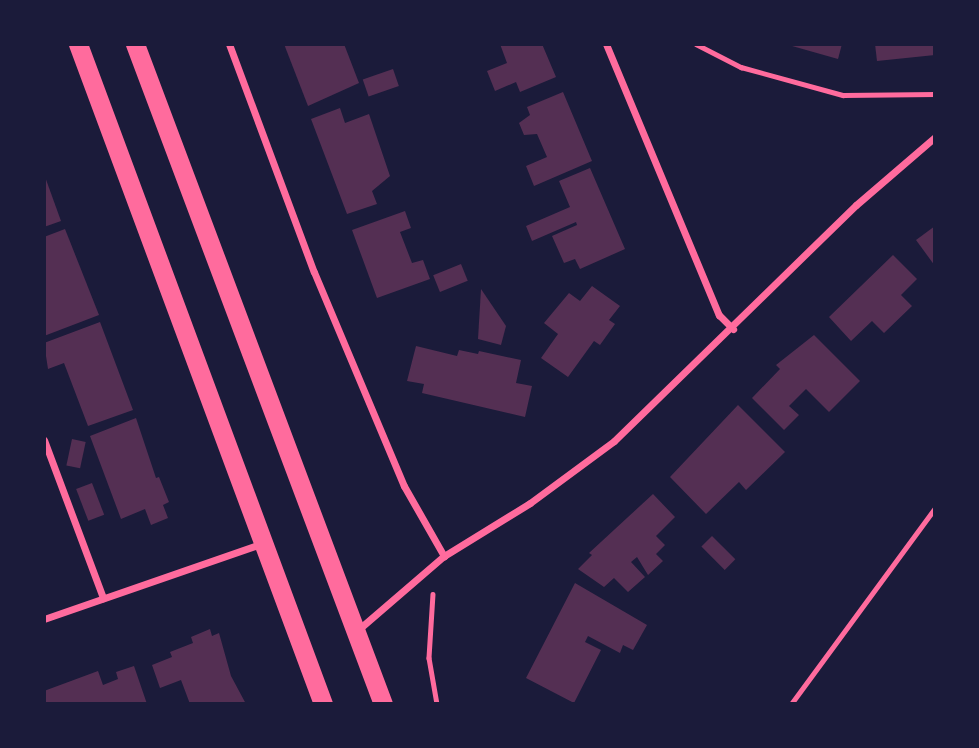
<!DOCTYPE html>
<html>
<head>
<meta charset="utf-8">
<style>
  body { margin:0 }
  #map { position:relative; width:979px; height:748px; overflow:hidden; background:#1b1b3a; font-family:Cabin,sans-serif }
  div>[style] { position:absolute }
  .building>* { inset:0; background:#542f53; transform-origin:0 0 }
  .path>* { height:4.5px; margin:-2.25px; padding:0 2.25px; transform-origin:2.25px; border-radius:2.25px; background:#ff6b9d }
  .minor>* { height:7px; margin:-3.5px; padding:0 3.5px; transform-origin:3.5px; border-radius:3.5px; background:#ff6b9d }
  .trunk>* { height:19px; margin:-9.5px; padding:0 9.5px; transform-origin:9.5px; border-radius:9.5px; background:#ff6b9d }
  span { translate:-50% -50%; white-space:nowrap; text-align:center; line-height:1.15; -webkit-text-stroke:5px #1b1b3a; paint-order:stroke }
  .frame { position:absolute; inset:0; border:46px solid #1b1b3a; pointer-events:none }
</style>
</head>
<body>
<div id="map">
  <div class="building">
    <div style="clip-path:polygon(284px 44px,344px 44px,359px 83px,308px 106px)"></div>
    <div style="clip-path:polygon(500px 44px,542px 44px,556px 77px,520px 92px,516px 82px,495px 91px,487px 71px,507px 63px)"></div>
    <div style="clip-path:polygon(785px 44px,842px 44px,838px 59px)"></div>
    <div style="clip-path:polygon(875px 44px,935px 44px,935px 55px,877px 61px)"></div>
    <div style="left:393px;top:69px;width:18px;height:32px;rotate:71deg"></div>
    <div style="clip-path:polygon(563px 92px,592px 161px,534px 186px,526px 166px,547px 157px,537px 134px,524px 135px,519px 123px,530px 115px,527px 107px)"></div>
    <div style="clip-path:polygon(340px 108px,345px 123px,369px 114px,390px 176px,372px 191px,377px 204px,347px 214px,311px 119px)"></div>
    <div style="clip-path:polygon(590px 168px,625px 249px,580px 269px,575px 259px,564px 263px,552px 236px,577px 225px,576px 222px,532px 241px,526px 226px,570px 207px,559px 181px)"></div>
    <div style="clip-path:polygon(44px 174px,61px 221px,44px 227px)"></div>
    <div style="clip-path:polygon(405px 211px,411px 228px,400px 232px,412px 263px,423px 260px,430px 279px,377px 298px,352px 230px)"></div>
    <div style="clip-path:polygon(935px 226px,935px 266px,916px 240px)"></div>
    <div style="clip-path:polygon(65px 229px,99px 315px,44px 336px,44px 237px)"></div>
    <div style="clip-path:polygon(893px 255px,917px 279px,901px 295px,912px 306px,884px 333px,872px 321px,851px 341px,829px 317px)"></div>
    <div style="left:461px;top:264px;width:18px;height:30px;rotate:68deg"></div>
    <div style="clip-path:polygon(592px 286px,620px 306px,609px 320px,615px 324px,600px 345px,594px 341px,568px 377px,541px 358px,558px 334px,544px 323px,569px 293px,580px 301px)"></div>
    <div style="clip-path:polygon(481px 289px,506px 326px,501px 345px,478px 339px)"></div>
    <div style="clip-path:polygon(100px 322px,133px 410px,88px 426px,64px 363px,48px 369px,44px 343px)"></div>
    <div style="clip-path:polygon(814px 335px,860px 381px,829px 412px,806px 389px,789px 406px,799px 415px,784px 430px,752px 398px,780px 369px,776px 365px)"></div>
    <div style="clip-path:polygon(416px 346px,457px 356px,459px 350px,478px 354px,479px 351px,521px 360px,516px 383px,532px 386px,525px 417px,422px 393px,424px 384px,407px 381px)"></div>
    <div style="clip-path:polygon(738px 405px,785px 452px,746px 490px,739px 482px,706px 514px,670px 477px)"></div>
    <div style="clip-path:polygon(136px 418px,156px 478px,159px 477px,169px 502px,163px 505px,168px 518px,151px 525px,145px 509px,121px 519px,90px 436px)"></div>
    <div style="left:72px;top:439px;width:14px;height:27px;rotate:12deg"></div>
    <div style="left:92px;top:483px;width:34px;height:17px;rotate:69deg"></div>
    <div style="clip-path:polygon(653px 494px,675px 517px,656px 536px,665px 545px,656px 554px,663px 561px,648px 575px,637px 557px,631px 562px,645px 577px,628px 592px,614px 578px,604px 587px,578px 569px,592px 555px,589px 553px)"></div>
    <div style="left:712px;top:536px;width:33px;height:15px;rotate:45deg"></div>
    <div style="clip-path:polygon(575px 583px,647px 625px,633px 650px,623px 645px,620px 653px,588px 636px,585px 642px,601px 650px,574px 703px,526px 678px)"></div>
    <div style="clip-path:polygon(210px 629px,212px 636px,219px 633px,231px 676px,246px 704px,190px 704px,181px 680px,160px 688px,152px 665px,172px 657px,170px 652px,193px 643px,191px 637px)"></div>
    <div style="clip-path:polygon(134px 666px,147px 704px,44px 704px,44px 691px,98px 671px,103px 685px,118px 679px,116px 672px)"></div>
  </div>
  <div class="path">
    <div style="left:696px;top:44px;width:51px;rotate:27.1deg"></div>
    <div style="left:741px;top:67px;width:106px;rotate:15.4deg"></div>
    <div style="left:843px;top:95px;width:92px;rotate:-0.6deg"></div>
    <div style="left:433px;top:594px;width:64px;rotate:93.6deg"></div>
    <div style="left:429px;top:658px;width:47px;rotate:80.1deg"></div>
    <div style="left:791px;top:704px;width:243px;rotate:-53.7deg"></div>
  </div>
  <div class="minor">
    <div style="left:229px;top:44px;width:243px;rotate:69.6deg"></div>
    <div style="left:314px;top:272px;width:232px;rotate:67.2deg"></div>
    <div style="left:404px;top:486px;width:81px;rotate:60.3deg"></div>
    <div style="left:606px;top:44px;width:294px;rotate:67.4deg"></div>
    <div style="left:719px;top:315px;width:20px;rotate:45deg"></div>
    <div style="left:44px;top:440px;width:169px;rotate:69.5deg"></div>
    <div style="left:44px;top:619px;width:230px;rotate:-19.1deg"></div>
    <div style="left:359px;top:629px;width:112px;rotate:-40.7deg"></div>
    <div style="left:444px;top:556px;width:101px;rotate:-31.6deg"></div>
    <div style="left:530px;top:503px;width:104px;rotate:-36.4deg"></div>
    <div style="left:614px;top:441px;width:338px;rotate:-44.3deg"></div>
    <div style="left:856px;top:205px;width:104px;rotate:-40.7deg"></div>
  </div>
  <div class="trunk">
    <div style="left:78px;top:44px;width:704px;rotate:69.63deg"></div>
    <div style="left:135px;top:44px;width:705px;rotate:69.41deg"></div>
  </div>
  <div class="frame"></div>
</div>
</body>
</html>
